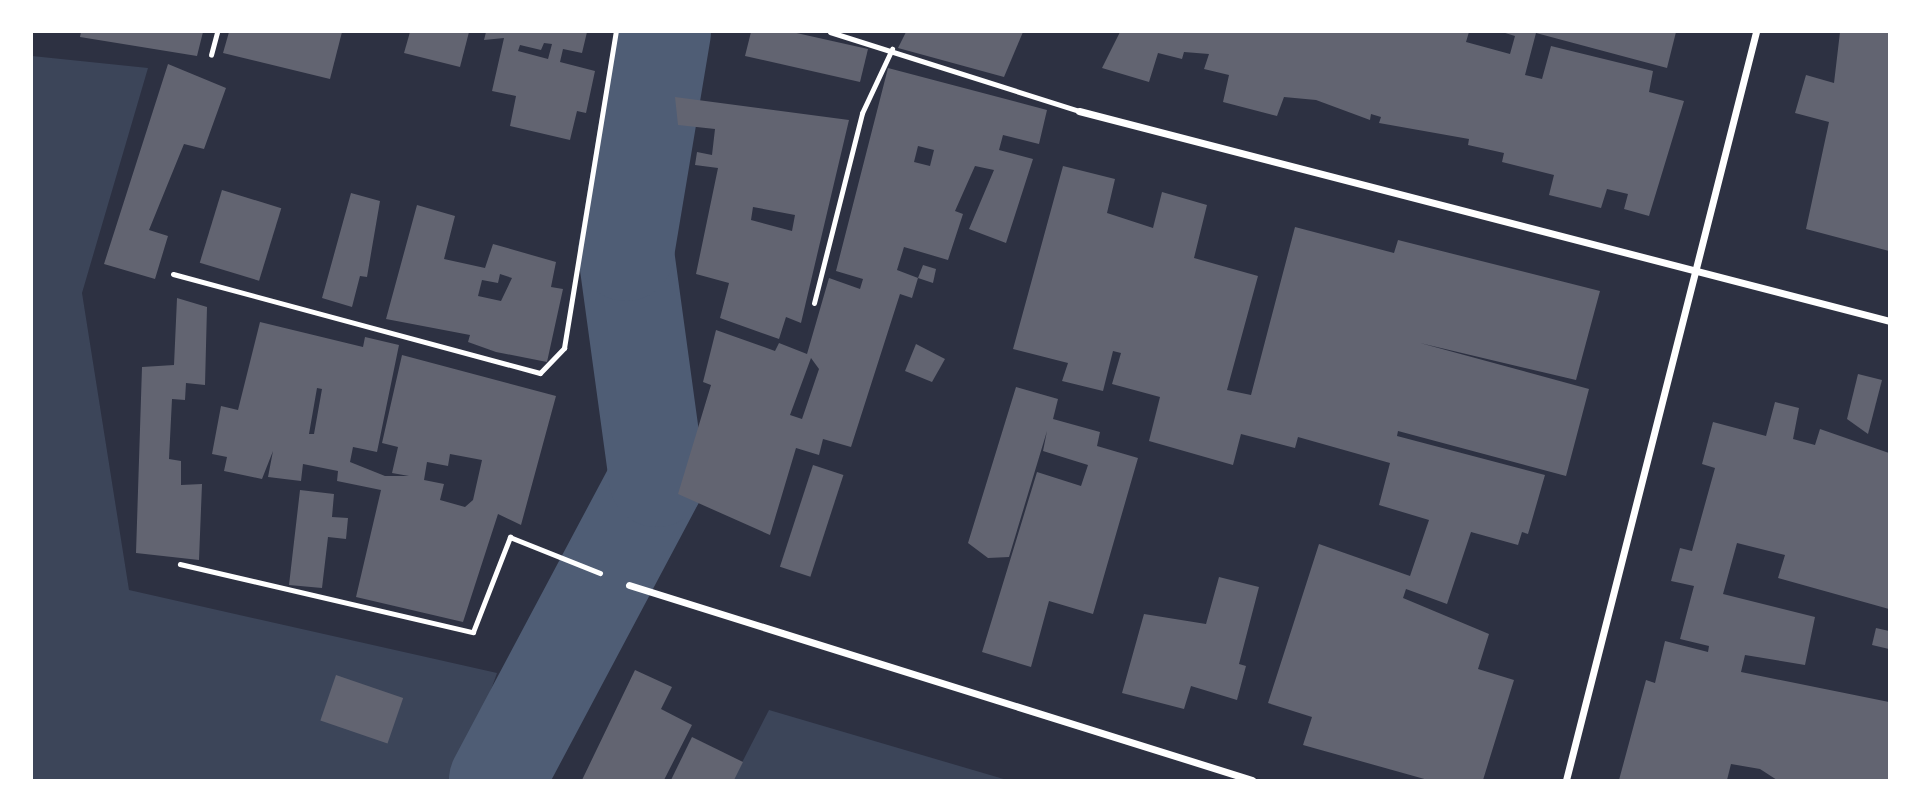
<!DOCTYPE html>
<html>
<head>
<meta charset="utf-8">
<style>
  body { margin:0 }
  #map { position:relative; width:1921px; height:812px; overflow:hidden; background:#2d3142; font-family:"Exo 2",sans-serif }
  div>[style] { position:absolute }
  .green>* { inset:0; background:#3c4559 }
  .river>* { height:96px; margin:-48px; padding:0 48px; transform-origin:48px; border-radius:48px; background:#4f5d75 }
  .building>* { inset:0; background:#626471; transform-origin:0 0 }
  .path>* { height:4.5px; margin:-2.25px; padding:0 2.25px; transform-origin:2.25px; border-radius:2.25px; background:#fff }
  .service>* { height:5px; margin:-2.5px; padding:0 2.5px; transform-origin:2.5px; border-radius:2.5px; background:#fff }
  .minor>* { height:7px; margin:-3.5px; padding:0 3.5px; transform-origin:3.5px; border-radius:3.5px; background:#fff }
  span { translate:-50% -50%; white-space:nowrap; text-align:center; line-height:1.15; -webkit-text-stroke:5px #fff; paint-order:stroke }
  .frame { position:absolute; inset:0; border:33px solid #fff; pointer-events:none }
</style>
</head>
<body>
<div id="map">
  <div class="green">
    <div style="clip-path:polygon(32px 56px,148px 68px,82px 293px,129px 590px,497px 673px,464px 765px,465px 780px,32px 780px)"></div>
    <div style="clip-path:polygon(769px 710px,1007px 780px,733px 780px)"></div>
  </div>
  <div class="river">
    <div style="left:497px;top:780px;width:341px;rotate:-62deg"></div>
    <div style="left:657px;top:479px;width:228px;rotate:-97.8deg"></div>
    <div style="left:626px;top:253px;width:224px;rotate:-80.5deg"></div>
  </div>
  <div class="building">
    <div style="clip-path:polygon(81px 32px,203px 32px,197px 56px,80px 37px)"></div>
    <div style="clip-path:polygon(229px 32px,342px 32px,330px 79px,223px 53px)"></div>
    <div style="clip-path:polygon(410px 32px,469px 32px,460px 67px,404px 53px)"></div>
    <div style="clip-path:polygon(evenodd,486px 32px,587px 32px,582px 53px,563px 49px,560px 62px,595px 71px,586px 113px,577px 111px,570px 140px,510px 126px,516px 96px,492px 91px,504px 38px,484px 40px,486px 32px,544px 43px,552px 44px,548px 59px,518px 51px,520px 45px,541px 50px,544px 43px)"></div>
    <div style="clip-path:polygon(751px 32px,792px 32px,868px 49px,860px 82px,745px 56px)"></div>
    <div style="clip-path:polygon(906px 32px,1023px 32px,1004px 77px,898px 48px)"></div>
    <div style="clip-path:polygon(1120px 32px,1469px 32px,1466px 42px,1510px 54px,1515px 36px,1502px 32px,1676px 32px,1667px 68px,1536px 33px,1525px 75px,1542px 79px,1551px 46px,1653px 71px,1649px 92px,1684px 101px,1649px 216px,1624px 209px,1628px 194px,1607px 189px,1601px 208px,1549px 195px,1554px 175px,1502px 162px,1504px 153px,1468px 145px,1469px 139px,1379px 123px,1381px 117px,1371px 114px,1370px 120px,1316px 100px,1284px 97px,1277px 116px,1223px 102px,1229px 75px,1204px 69px,1209px 54px,1184px 52px,1182px 59px,1158px 53px,1149px 82px,1102px 68px)"></div>
    <div style="clip-path:polygon(1840px 32px,1889px 32px,1889px 251px,1806px 229px,1829px 122px,1795px 113px,1806px 75px,1834px 83px)"></div>
    <div style="clip-path:polygon(168px 64px,226px 88px,204px 149px,184px 144px,149px 230px,168px 236px,155px 279px,104px 264px)"></div>
    <div style="clip-path:polygon(evenodd,888px 68px,1047px 110px,1039px 144px,1003px 135px,999px 150px,1033px 159px,1006px 243px,969px 229px,994px 170px,975px 166px,955px 211px,963px 214px,948px 260px,904px 247px,897px 270px,918px 278px,912px 298px,900px 294px,851px 447px,823px 439px,819px 455px,796px 448px,770px 535px,678px 494px,711px 385px,703px 382px,716px 330px,775px 351px,779px 343px,807px 354px,829px 278px,860px 289px,863px 279px,836px 271px,888px 68px,918px 146px,934px 150px,930px 166px,914px 162px,918px 146px,888px 68px,811px 358px,819px 369px,802px 419px,790px 415px,811px 358px)"></div>
    <div style="clip-path:polygon(evenodd,675px 97px,849px 120px,801px 323px,786px 317px,779px 339px,720px 318px,729px 283px,696px 274px,718px 168px,695px 165px,697px 152px,712px 155px,715px 129px,678px 125px,675px 97px,753px 207px,795px 215px,792px 231px,751px 220px,753px 207px)"></div>
    <div style="clip-path:polygon(1063px 166px,1115px 179px,1107px 213px,1153px 228px,1162px 192px,1207px 205px,1194px 258px,1258px 276px,1227px 390px,1251px 395px,1295px 227px,1394px 253px,1398px 240px,1600px 291px,1576px 380px,1420px 343px,1589px 389px,1566px 476px,1398px 431px,1397px 436px,1545px 475px,1528px 534px,1522px 532px,1518px 545px,1471px 532px,1447px 604px,1406px 589px,1403px 598px,1489px 634px,1478px 669px,1514px 680px,1483px 780px,1428px 780px,1303px 745px,1312px 717px,1268px 703px,1319px 544px,1410px 576px,1429px 520px,1379px 505px,1390px 463px,1298px 437px,1295px 448px,1241px 434px,1233px 465px,1149px 441px,1160px 397px,1112px 384px,1121px 353px,1113px 351px,1103px 391px,1062px 381px,1068px 363px,1013px 349px)"></div>
    <div style="left:222px;top:190px;width:62px;height:76px;rotate:17deg"></div>
    <div style="clip-path:polygon(351px 193px,380px 201px,367px 277px,360px 276px,352px 307px,322px 298px)"></div>
    <div style="clip-path:polygon(evenodd,417px 205px,455px 216px,444px 259px,485px 268px,493px 244px,556px 262px,551px 287px,563px 289px,547px 362px,496px 352px,468px 342px,470px 335px,386px 319px,417px 205px,500px 274px,512px 278px,501px 301px,478px 296px,482px 280px,498px 283px,500px 274px)"></div>
    <div style="clip-path:polygon(923px 265px,936px 269px,933px 283px,918px 278px)"></div>
    <div style="clip-path:polygon(177px 298px,207px 307px,205px 385px,186px 383px,185px 400px,172px 399px,169px 459px,181px 461px,181px 485px,202px 484px,199px 560px,136px 553px,142px 367px,174px 365px)"></div>
    <div style="clip-path:polygon(evenodd,260px 322px,363px 347px,365px 337px,399px 345px,377px 452px,353px 447px,350px 462px,385px 476px,409px 476px,392px 473px,398px 447px,382px 443px,402px 355px,556px 396px,521px 525px,498px 514px,463px 622px,356px 597px,381px 490px,337px 481px,338px 471px,303px 464px,301px 481px,268px 477px,273px 451px,262px 479px,224px 471px,227px 457px,212px 454px,221px 406px,238px 410px,260px 322px,317px 388px,322px 389px,314px 434px,309px 434px,317px 388px,260px 322px,450px 454px,482px 460px,473px 500px,465px 507px,440px 500px,444px 484px,424px 480px,427px 462px,448px 466px,450px 454px)"></div>
    <div style="clip-path:polygon(916px 344px,945px 359px,932px 382px,905px 371px)"></div>
    <div style="clip-path:polygon(1858px 374px,1882px 380px,1868px 434px,1847px 419px)"></div>
    <div style="clip-path:polygon(1016px 387px,1058px 399px,1053px 419px,1100px 432px,1097px 446px,1138px 458px,1093px 614px,1049px 601px,1031px 667px,982px 652px,1037px 472px,1081px 486px,1088px 465px,1043px 451px,1047px 431px,1009px 557px,988px 558px,968px 543px)"></div>
    <div style="clip-path:polygon(1775px 402px,1799px 408px,1793px 439px,1815px 445px,1820px 429px,1889px 453px,1889px 609px,1778px 578px,1785px 555px,1737px 543px,1723px 594px,1815px 617px,1805px 665px,1745px 655px,1741px 672px,1889px 702px,1889px 780px,1777px 780px,1760px 769px,1731px 764px,1727px 780px,1619px 780px,1646px 680px,1655px 683px,1665px 641px,1708px 652px,1709px 646px,1680px 639px,1694px 586px,1671px 581px,1680px 548px,1692px 551px,1715px 468px,1702px 464px,1713px 422px,1766px 436px)"></div>
    <div style="left:813px;top:465px;width:32px;height:107px;rotate:18deg"></div>
    <div style="clip-path:polygon(300px 490px,334px 494px,332px 517px,348px 518px,346px 539px,328px 537px,322px 588px,289px 585px)"></div>
    <div style="clip-path:polygon(1219px 577px,1259px 587px,1239px 664px,1246px 666px,1237px 700px,1191px 686px,1184px 709px,1122px 693px,1144px 614px,1206px 624px)"></div>
    <div style="clip-path:polygon(1876px 628px,1889px 631px,1889px 649px,1872px 645px)"></div>
    <div style="clip-path:polygon(635px 670px,672px 687px,661px 709px,692px 725px,664px 780px,582px 780px)"></div>
    <div style="left:336px;top:675px;width:71px;height:48px;rotate:19deg"></div>
    <div style="clip-path:polygon(692px 737px,743px 762px,734px 780px,671px 780px)"></div>
  </div>
  <div class="path">
    <div style="left:211px;top:55px;width:24px;rotate:-75deg"></div>
    <div style="left:180px;top:564px;width:301px;rotate:13.1deg"></div>
    <div style="left:473px;top:632px;width:102px;rotate:-68.7deg"></div>
    <div style="left:510px;top:537px;width:97px;rotate:21.8deg"></div>
  </div>
  <div class="service">
    <div style="left:830px;top:32px;width:261px;rotate:17.6deg"></div>
    <div style="left:173px;top:274px;width:380px;rotate:15.1deg"></div>
    <div style="left:540px;top:373px;width:35px;rotate:-46deg"></div>
    <div style="left:564px;top:348px;width:320px;rotate:-80.7deg"></div>
    <div style="left:814px;top:303px;width:196px;rotate:-75.8deg"></div>
    <div style="left:862px;top:113px;width:71px;rotate:-64.9deg"></div>
  </div>
  <div class="minor">
    <div style="left:1079px;top:111px;width:838px;rotate:14.52deg"></div>
    <div style="left:629px;top:585px;width:653px;rotate:17.38deg"></div>
    <div style="left:1566px;top:780px;width:772px;rotate:-75.75deg"></div>
  </div>
  <div class="frame"></div>
</div>
</body>
</html>
